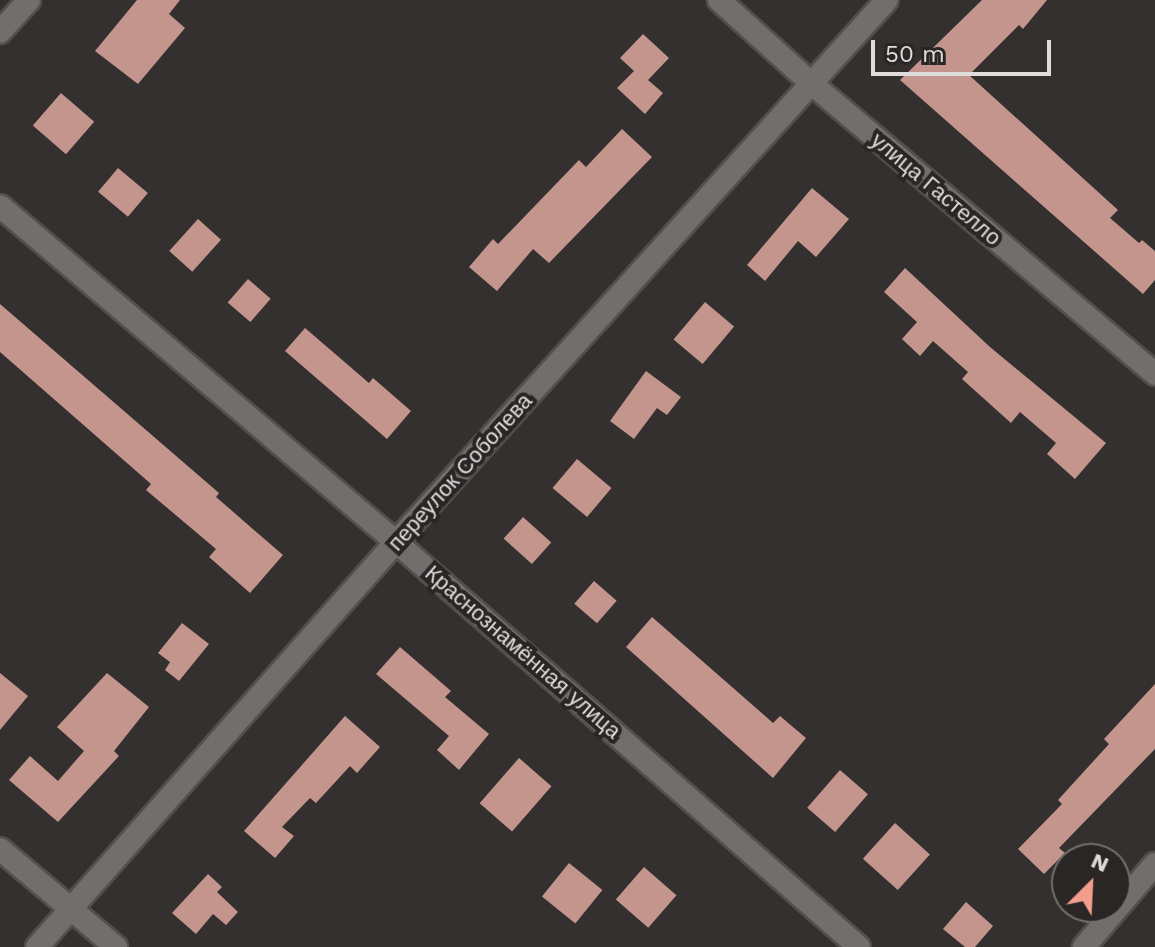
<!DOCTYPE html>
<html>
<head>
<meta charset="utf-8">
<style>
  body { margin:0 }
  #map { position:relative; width:1155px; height:947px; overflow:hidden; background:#34302f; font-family:"Work Sans",sans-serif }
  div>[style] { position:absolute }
  .building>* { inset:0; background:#c3958c; transform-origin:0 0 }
  .roads { filter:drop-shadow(2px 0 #534f4e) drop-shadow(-2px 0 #534f4e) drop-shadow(0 2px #534f4e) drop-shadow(0 -2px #534f4e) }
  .minor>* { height:22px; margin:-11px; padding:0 11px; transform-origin:11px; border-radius:11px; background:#726e6d }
  .secondary>* { height:22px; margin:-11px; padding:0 11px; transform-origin:11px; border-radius:11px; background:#726e6d }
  span { translate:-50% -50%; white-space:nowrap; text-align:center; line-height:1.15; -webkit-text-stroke:8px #2a2625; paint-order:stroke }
  .street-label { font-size:22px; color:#dfdcdc }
  .north { position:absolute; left:1051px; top:843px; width:80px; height:80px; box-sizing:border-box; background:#2a2625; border:2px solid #726f6e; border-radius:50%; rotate:24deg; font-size:22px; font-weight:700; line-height:32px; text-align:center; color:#dfdcdc }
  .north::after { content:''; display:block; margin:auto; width:28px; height:36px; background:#f49d8c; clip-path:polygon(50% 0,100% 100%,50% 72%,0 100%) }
  .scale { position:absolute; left:871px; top:40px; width:180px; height:36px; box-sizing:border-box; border:4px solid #dfdcdc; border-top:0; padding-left:10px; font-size:24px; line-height:28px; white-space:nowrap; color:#dfdcdc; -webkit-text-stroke:6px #2a2625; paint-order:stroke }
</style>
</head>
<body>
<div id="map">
  <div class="building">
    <div style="clip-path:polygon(137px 0,180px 0,169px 14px,185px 28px,138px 84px,95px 51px)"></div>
    <div style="clip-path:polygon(982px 0,1047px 0,1023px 29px,1019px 25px,969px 75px,1118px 210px,1110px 218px,1139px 243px,1142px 240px,1155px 251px,1155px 280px,1143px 294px,900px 80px)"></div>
    <div style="clip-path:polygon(643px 34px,669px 58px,648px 80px,663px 93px,645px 114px,617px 88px,634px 71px,620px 58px)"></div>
    <div style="left:61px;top:93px;width:44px;height:43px;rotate:41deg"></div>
    <div style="clip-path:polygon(622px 129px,652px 157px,549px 263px,533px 249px,497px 291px,469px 267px,493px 239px,498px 244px,579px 160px,586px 167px)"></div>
    <div style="left:118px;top:168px;width:39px;height:31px;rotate:40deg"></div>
    <div style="clip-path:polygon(812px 188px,849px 219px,816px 257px,798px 241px,765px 281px,747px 265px)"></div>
    <div style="left:198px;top:219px;width:31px;height:43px;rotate:42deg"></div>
    <div style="clip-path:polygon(905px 268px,990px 347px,1106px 443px,1075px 479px,1047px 454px,1056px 443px,1020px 412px,1011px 423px,962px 379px,968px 372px,933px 341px,920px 356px,902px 339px,917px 322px,884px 292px)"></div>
    <div style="left:248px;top:279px;width:30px;height:31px;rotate:41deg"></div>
    <div style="left:705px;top:302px;width:38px;height:49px;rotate:40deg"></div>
    <div style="clip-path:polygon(0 304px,219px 493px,216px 497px,283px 555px,250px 593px,209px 557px,216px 549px,146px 490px,151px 484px,0 352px)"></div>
    <div style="clip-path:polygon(305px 328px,369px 383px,373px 378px,411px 411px,387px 439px,285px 351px)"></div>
    <div style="clip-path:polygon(646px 371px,681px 397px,667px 415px,657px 408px,634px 439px,610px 421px)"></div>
    <div style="left:577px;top:459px;width:45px;height:38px;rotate:40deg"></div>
    <div style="left:523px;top:517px;width:38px;height:29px;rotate:42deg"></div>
    <div style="left:594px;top:581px;width:30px;height:30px;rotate:41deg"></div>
    <div style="clip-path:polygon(652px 617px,773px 723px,780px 716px,806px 738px,773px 778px,626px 647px)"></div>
    <div style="clip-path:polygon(182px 623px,209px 644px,179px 681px,165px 670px,170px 662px,158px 653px)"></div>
    <div style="clip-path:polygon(400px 647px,451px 691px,445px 697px,489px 734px,459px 770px,437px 750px,449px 736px,376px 674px)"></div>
    <div style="clip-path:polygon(0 673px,28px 696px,0 730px)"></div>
    <div style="clip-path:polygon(107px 673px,149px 707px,114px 751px,119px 756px,58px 822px,9px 780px,30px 756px,58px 781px,84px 751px,57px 727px)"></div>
    <div style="clip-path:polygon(1155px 684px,1155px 749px,1059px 848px,1065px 853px,1044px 874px,1018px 849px,1062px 804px,1058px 800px,1109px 744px,1104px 739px)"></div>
    <div style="clip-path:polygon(345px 716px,380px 747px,357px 773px,350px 766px,316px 803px,310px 798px,282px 827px,294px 836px,275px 858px,244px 831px)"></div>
    <div style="left:519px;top:758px;width:43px;height:60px;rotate:41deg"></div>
    <div style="left:840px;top:770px;width:37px;height:50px;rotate:41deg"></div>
    <div style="left:895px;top:823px;width:47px;height:48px;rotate:42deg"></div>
    <div style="left:569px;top:863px;width:43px;height:43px;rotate:39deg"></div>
    <div style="left:644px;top:867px;width:43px;height:43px;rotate:41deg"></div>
    <div style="clip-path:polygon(208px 874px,222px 887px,217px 892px,238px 912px,226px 925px,213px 914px,196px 934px,172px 913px)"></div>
    <div style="clip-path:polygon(966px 902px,993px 926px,975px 947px,965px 947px,943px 929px)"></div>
  </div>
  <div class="roads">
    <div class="minor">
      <div style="left:719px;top:0;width:125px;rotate:42.1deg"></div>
      <div style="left:812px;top:84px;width:449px;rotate:40.2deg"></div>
      <div style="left:0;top:32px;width:43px;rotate:-47.8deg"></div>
      <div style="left:0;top:849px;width:152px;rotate:40.2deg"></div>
      <div style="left:37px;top:947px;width:541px;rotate:-48.45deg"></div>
      <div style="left:1084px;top:947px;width:109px;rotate:-49.5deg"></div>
    </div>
    <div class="secondary">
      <div style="left:0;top:206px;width:519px;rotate:40.31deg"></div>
      <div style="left:396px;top:542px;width:615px;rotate:41.18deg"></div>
      <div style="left:396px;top:542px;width:731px;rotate:-47.83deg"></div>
    </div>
  </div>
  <div class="street-label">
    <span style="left:936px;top:189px;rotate:40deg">улица Гастелло</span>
    <span style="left:460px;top:472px;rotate:-48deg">переулок Соболева</span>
    <span style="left:523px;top:652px;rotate:41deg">Краснознамённая улица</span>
  </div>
  <div class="north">N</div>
  <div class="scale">50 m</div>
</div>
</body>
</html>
